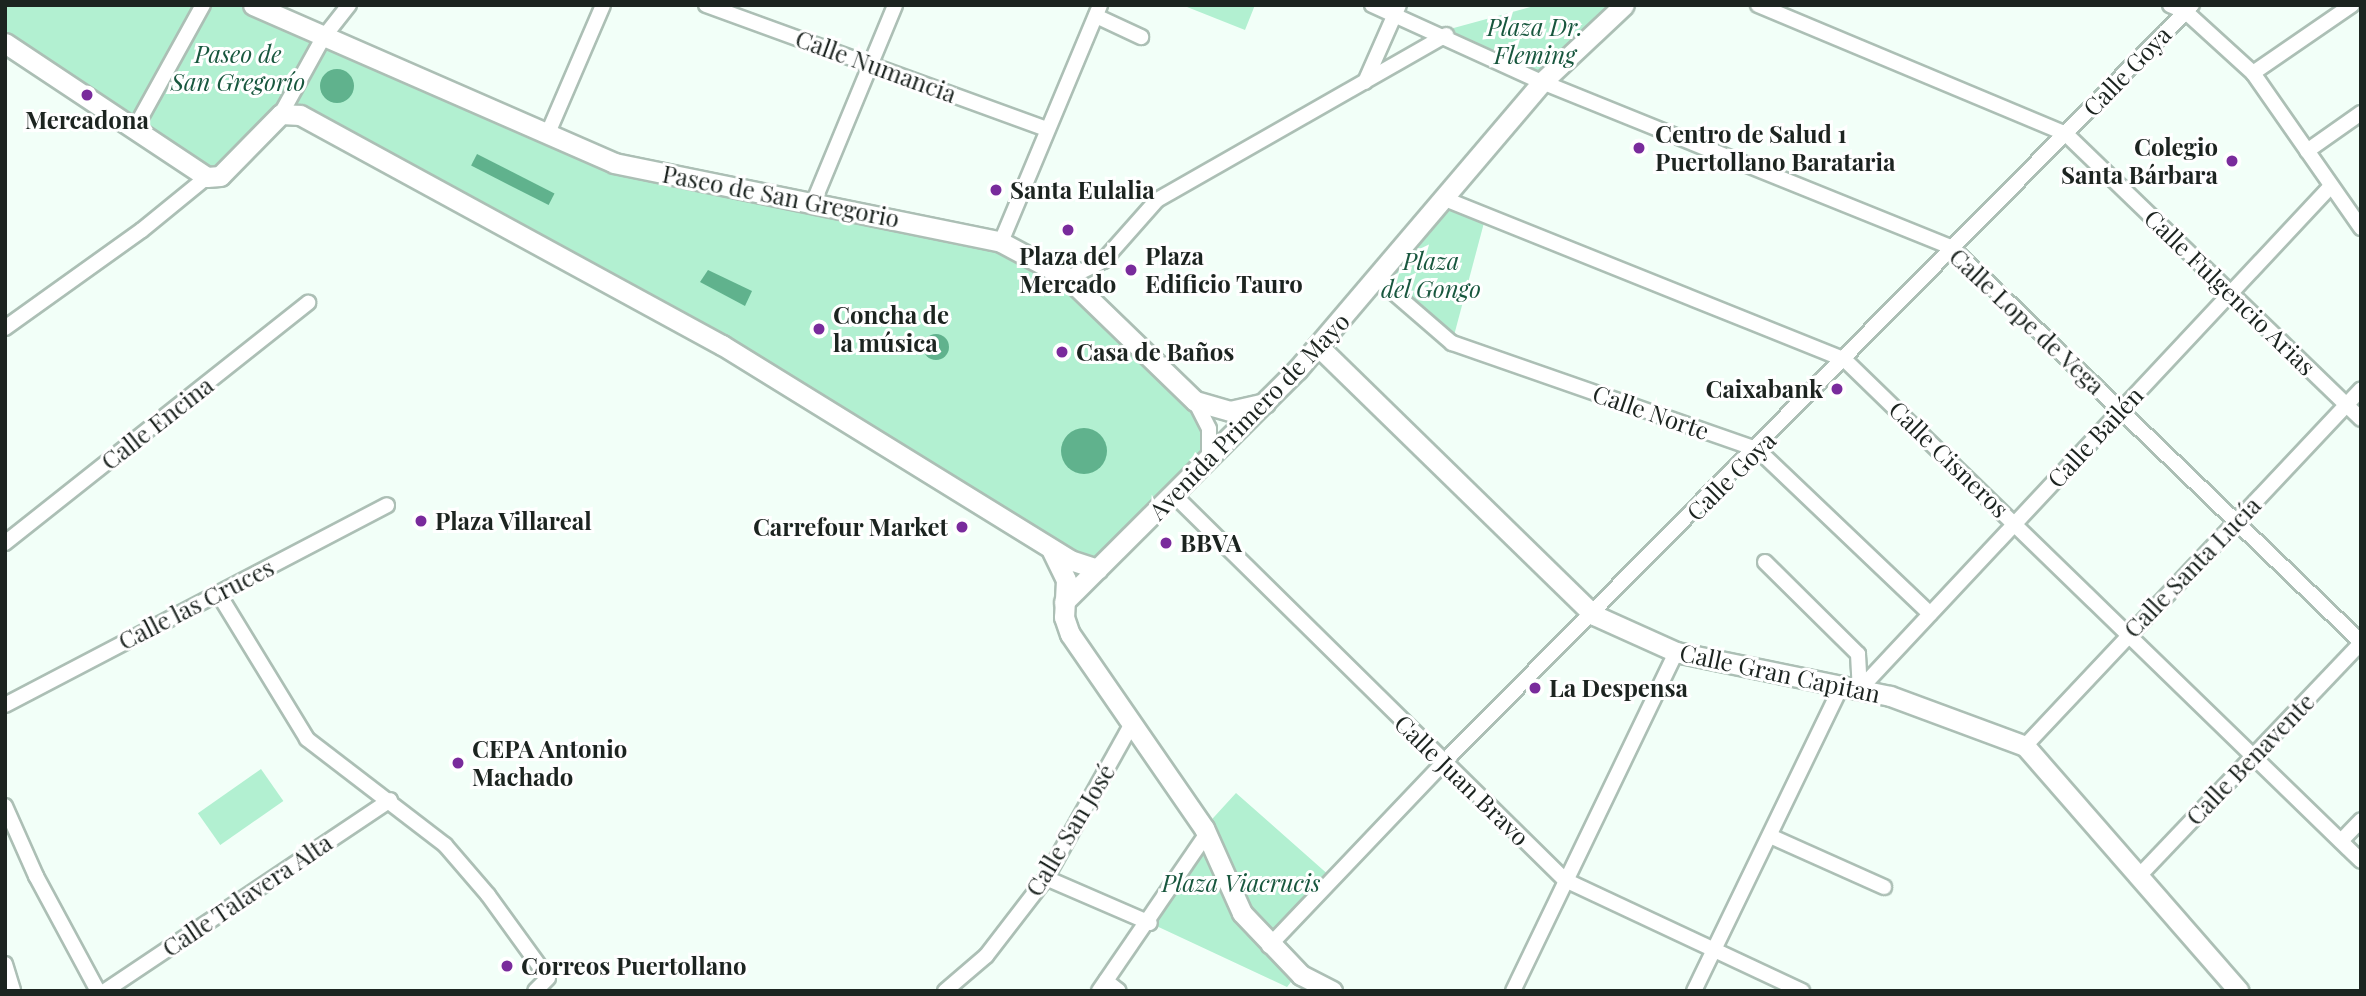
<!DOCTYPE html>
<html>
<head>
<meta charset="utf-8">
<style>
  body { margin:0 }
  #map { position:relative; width:2366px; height:996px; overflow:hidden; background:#f2fff8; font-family:"Playfair Display",serif }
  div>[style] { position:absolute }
  .green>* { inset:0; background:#b2f0d1; transform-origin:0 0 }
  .water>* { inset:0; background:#60b28d; transform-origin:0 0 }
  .round { border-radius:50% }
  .roads { filter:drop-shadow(2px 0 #acbfb5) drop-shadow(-2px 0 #acbfb5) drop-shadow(0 2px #acbfb5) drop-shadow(0 -2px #acbfb5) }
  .street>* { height:14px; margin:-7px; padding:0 7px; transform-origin:7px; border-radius:7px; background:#fff }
  .secondary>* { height:19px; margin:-9.5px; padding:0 9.5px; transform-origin:9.5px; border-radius:9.5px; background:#fff }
  .dots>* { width:19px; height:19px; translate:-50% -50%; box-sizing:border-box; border:4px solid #fff; border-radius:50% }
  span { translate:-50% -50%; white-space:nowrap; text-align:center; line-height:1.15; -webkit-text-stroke:6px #fff; paint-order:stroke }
  .park-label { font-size:24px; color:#18573e; font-style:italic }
  .street-label { font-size:24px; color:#1c2420 }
  .poi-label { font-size:24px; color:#1c2420; font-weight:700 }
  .left { translate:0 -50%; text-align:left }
  .right { translate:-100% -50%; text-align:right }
  .frame { position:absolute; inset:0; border:7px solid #1c2420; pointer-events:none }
</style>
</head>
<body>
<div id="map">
  <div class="green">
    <div style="clip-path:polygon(5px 5px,253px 5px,326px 43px,614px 163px,963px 234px,1068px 278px,1195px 401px,1211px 448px,1105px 564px,1049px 547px,292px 105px,220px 176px,5px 43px)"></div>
    <div style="clip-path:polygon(1182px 5px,1255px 5px,1245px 30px)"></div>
    <div style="clip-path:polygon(1538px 5px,1624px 5px,1542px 82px,1439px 32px)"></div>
    <div style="clip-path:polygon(1445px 199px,1485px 219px,1452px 343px,1378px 279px)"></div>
    <div style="left:261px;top:769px;width:39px;height:77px;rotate:55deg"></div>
    <div style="clip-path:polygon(1236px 793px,1331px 877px,1269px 946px,1298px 973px,1287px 987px,1150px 923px,1204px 828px)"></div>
  </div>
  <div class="water">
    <div class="round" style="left:320px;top:69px;width:34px;height:34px"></div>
    <div style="left:477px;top:154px;width:87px;height:13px;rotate:27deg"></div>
    <div style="clip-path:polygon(708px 270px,752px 291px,745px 306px,700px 282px)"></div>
    <div class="round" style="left:923px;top:334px;width:26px;height:26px"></div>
    <div class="round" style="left:1061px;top:428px;width:46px;height:46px"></div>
  </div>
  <div class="roads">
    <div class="street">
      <div style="left:706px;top:5px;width:362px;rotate:20deg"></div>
      <div style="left:1372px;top:5px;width:187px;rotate:24.4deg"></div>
      <div style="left:1542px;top:82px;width:442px;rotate:22deg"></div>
      <div style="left:1952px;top:248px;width:568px;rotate:43.93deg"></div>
      <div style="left:1758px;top:5px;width:334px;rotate:22.7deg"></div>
      <div style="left:2066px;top:134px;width:410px;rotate:44deg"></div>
      <div style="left:2170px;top:5px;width:17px;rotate:24deg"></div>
      <div style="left:2186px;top:12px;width:91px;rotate:42.3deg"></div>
      <div style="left:2253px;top:73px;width:189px;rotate:55.1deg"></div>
      <div style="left:1096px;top:16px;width:50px;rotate:25deg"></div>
      <div style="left:2253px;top:73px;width:120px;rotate:-34.5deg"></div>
      <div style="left:1365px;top:82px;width:84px;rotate:-66.2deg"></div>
      <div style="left:281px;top:114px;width:87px;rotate:-61.1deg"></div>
      <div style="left:323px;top:38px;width:42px;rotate:-51.8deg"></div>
      <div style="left:135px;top:128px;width:141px;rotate:-61.1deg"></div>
      <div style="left:548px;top:133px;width:139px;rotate:-66.7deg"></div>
      <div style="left:2307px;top:151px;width:66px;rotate:-35.1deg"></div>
      <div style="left:1445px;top:199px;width:431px;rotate:21.9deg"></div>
      <div style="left:1845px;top:360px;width:719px;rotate:44.15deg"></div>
      <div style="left:814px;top:201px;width:212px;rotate:-67.5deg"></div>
      <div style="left:1001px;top:242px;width:257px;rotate:-67.3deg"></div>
      <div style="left:1068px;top:278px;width:39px;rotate:-26deg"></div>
      <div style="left:1103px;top:261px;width:81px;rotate:-48.5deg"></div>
      <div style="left:1157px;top:200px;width:333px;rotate:-29.7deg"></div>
      <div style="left:1378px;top:279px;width:98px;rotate:40.9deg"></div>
      <div style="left:1452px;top:343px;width:323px;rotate:19.2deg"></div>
      <div style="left:1757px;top:449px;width:239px;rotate:43.6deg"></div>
      <div style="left:5px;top:328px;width:168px;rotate:-35.6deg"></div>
      <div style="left:142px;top:230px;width:84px;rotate:-39.2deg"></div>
      <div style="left:1195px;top:401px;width:31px;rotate:63deg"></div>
      <div style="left:1209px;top:429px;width:31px;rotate:90deg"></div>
      <div style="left:1174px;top:495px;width:549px;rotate:44.56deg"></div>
      <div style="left:1565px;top:880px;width:262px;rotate:25.1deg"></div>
      <div style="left:5px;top:543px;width:387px;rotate:-38.4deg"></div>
      <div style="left:1765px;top:562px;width:131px;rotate:44.7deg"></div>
      <div style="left:1858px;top:654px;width:35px;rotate:87deg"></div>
      <div style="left:218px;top:593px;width:171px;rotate:58.6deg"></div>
      <div style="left:307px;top:739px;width:174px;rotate:37.5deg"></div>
      <div style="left:445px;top:845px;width:66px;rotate:49.3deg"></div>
      <div style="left:488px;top:895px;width:102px;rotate:54.1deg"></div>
      <div style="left:548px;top:978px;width:18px;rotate:135deg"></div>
      <div style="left:1860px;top:689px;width:689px;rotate:-46.88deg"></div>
      <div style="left:5px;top:705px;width:431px;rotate:-27.6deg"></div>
      <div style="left:2025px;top:746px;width:490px;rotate:-46.7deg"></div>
      <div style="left:5px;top:806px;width:77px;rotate:66.1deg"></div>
      <div style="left:36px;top:876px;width:131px;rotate:61.7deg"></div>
      <div style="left:1770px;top:836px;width:125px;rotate:24.1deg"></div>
      <div style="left:2341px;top:841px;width:29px;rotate:-46deg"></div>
      <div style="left:2139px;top:876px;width:322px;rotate:-46.4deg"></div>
      <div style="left:1046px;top:878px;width:113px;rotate:23.4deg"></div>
      <div style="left:1269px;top:946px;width:254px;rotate:-46.4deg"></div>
      <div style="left:1444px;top:762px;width:1064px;rotate:-45.34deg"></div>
      <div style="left:5px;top:964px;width:28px;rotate:73deg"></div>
      <div style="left:1106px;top:981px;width:16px;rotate:38deg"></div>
      <div style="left:105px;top:991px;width:343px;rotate:-33.8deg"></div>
      <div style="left:945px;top:991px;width:54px;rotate:-40.5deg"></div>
      <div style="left:986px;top:956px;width:98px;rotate:-52.4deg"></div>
      <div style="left:1046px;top:878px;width:175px;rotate:-60.9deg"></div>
      <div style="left:1099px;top:991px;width:191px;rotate:-55.6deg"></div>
      <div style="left:1513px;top:991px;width:376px;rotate:-64.3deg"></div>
      <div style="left:1694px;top:991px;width:338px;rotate:-64.2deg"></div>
    </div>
    <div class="secondary">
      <div style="left:253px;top:5px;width:394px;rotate:23.6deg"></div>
      <div style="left:614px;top:163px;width:395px;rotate:11.5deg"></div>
      <div style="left:1001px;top:242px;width:76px;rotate:28.2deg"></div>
      <div style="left:1068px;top:278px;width:177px;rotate:44.1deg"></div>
      <div style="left:1195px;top:401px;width:36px;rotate:16deg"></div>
      <div style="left:1230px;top:411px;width:36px;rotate:-13deg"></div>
      <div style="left:5px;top:43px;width:242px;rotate:33.6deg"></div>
      <div style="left:207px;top:177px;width:13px;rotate:-4deg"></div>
      <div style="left:220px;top:176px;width:87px;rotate:-45.5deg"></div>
      <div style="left:281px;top:114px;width:19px;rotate:3deg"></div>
      <div style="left:300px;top:115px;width:481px;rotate:28.6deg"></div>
      <div style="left:722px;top:345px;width:409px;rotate:31.7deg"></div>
      <div style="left:1070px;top:560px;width:29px;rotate:18deg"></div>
      <div style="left:1318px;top:346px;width:385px;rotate:44.3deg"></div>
      <div style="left:1594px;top:615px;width:90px;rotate:24.3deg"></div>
      <div style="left:1676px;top:652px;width:218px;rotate:11.6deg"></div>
      <div style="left:1890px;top:696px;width:144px;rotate:20.3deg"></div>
      <div style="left:2025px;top:746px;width:325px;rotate:48.9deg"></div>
      <div style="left:1052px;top:551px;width:32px;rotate:64deg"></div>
      <div style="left:1066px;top:580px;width:37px;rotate:93deg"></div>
      <div style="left:1064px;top:617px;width:18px;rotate:71deg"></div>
      <div style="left:1070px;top:634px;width:236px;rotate:55.4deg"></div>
      <div style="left:1204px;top:828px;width:93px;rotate:65.9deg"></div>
      <div style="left:1242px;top:913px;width:86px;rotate:46.4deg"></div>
      <div style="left:1301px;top:975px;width:35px;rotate:27deg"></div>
      <div style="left:1064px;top:602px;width:329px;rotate:-44.9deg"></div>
      <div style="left:1297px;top:370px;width:378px;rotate:-49.6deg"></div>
      <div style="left:1542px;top:82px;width:112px;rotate:-43.2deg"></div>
    </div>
  </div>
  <div class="dots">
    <div style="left:87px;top:95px;background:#792b9c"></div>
    <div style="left:1639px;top:148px;background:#792b9c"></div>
    <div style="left:2232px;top:161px;background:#792b9c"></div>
    <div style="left:996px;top:190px;background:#792b9c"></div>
    <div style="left:1068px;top:230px;background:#792b9c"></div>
    <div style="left:1131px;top:270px;background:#792b9c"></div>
    <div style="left:819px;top:329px;background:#792b9c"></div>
    <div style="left:1062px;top:352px;background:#792b9c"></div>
    <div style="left:1837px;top:389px;background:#792b9c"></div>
    <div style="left:421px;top:521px;background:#792b9c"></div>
    <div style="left:962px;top:527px;background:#792b9c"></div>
    <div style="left:1166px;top:543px;background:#792b9c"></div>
    <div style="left:1535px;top:688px;background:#792b9c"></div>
    <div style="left:458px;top:763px;background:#792b9c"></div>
    <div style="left:507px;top:966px;background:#792b9c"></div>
  </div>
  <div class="park-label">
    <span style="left:1535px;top:41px">Plaza Dr.<br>Fleming</span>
    <span style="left:238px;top:68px">Paseo de<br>San Gregorío</span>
    <span style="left:1431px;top:275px">Plaza<br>del Gongo</span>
    <span style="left:1241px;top:883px">Plaza Viacrucis</span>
  </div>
  <div class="street-label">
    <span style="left:876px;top:66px;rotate:20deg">Calle Numancia</span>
    <span style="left:2127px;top:71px;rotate:-46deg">Calle Goya</span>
    <span style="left:781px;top:196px;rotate:11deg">Paseo de San Gregorio</span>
    <span style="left:2230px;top:292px;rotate:44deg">Calle Fulgencio Arias</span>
    <span style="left:2027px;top:321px;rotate:43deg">Calle Lope de Vega</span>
    <span style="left:1651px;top:412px;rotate:19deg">Calle Norte</span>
    <span style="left:1249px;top:416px;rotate:-46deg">Avenida Primero de Mayo</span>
    <span style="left:157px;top:423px;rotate:-38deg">Calle Encina</span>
    <span style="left:2095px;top:437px;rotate:-47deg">Calle Bailén</span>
    <span style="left:1949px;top:459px;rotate:44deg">Calle Cisneros</span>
    <span style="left:1731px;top:476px;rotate:-45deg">Calle Goya</span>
    <span style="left:2192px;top:567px;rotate:-46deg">Calle Santa Lucía</span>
    <span style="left:196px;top:604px;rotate:-27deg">Calle las Cruces</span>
    <span style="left:1780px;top:673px;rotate:12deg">Calle Gran Capitan</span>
    <span style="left:2250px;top:759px;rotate:-46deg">Calle Benavente</span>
    <span style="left:1462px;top:780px;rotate:44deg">Calle Juan Bravo</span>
    <span style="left:1070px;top:830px;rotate:-59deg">Calle San José</span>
    <span style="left:247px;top:895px;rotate:-34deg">Calle Talavera Alta</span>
  </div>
  <div class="poi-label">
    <span style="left:87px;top:120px">Mercadona</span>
    <span class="left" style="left:1655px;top:148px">Centro de Salud 1<br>Puertollano Barataria</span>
    <span class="right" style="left:2218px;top:161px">Colegio<br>Santa Bárbara</span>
    <span class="left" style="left:1010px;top:190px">Santa Eulalia</span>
    <span style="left:1068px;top:270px">Plaza del<br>Mercado</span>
    <span class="left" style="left:1145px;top:270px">Plaza<br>Edificio Tauro</span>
    <span class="left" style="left:833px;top:329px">Concha de<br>la música</span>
    <span class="left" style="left:1076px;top:352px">Casa de Baños</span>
    <span class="right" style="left:1823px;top:389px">Caixabank</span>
    <span class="left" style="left:435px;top:521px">Plaza Villareal</span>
    <span class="right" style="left:948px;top:527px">Carrefour Market</span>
    <span class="left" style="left:1180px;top:543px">BBVA</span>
    <span class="left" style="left:1549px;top:688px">La Despensa</span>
    <span class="left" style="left:472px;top:763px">CEPA Antonio<br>Machado</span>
    <span class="left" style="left:521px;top:966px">Correos Puertollano</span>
  </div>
  <div class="frame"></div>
</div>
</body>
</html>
